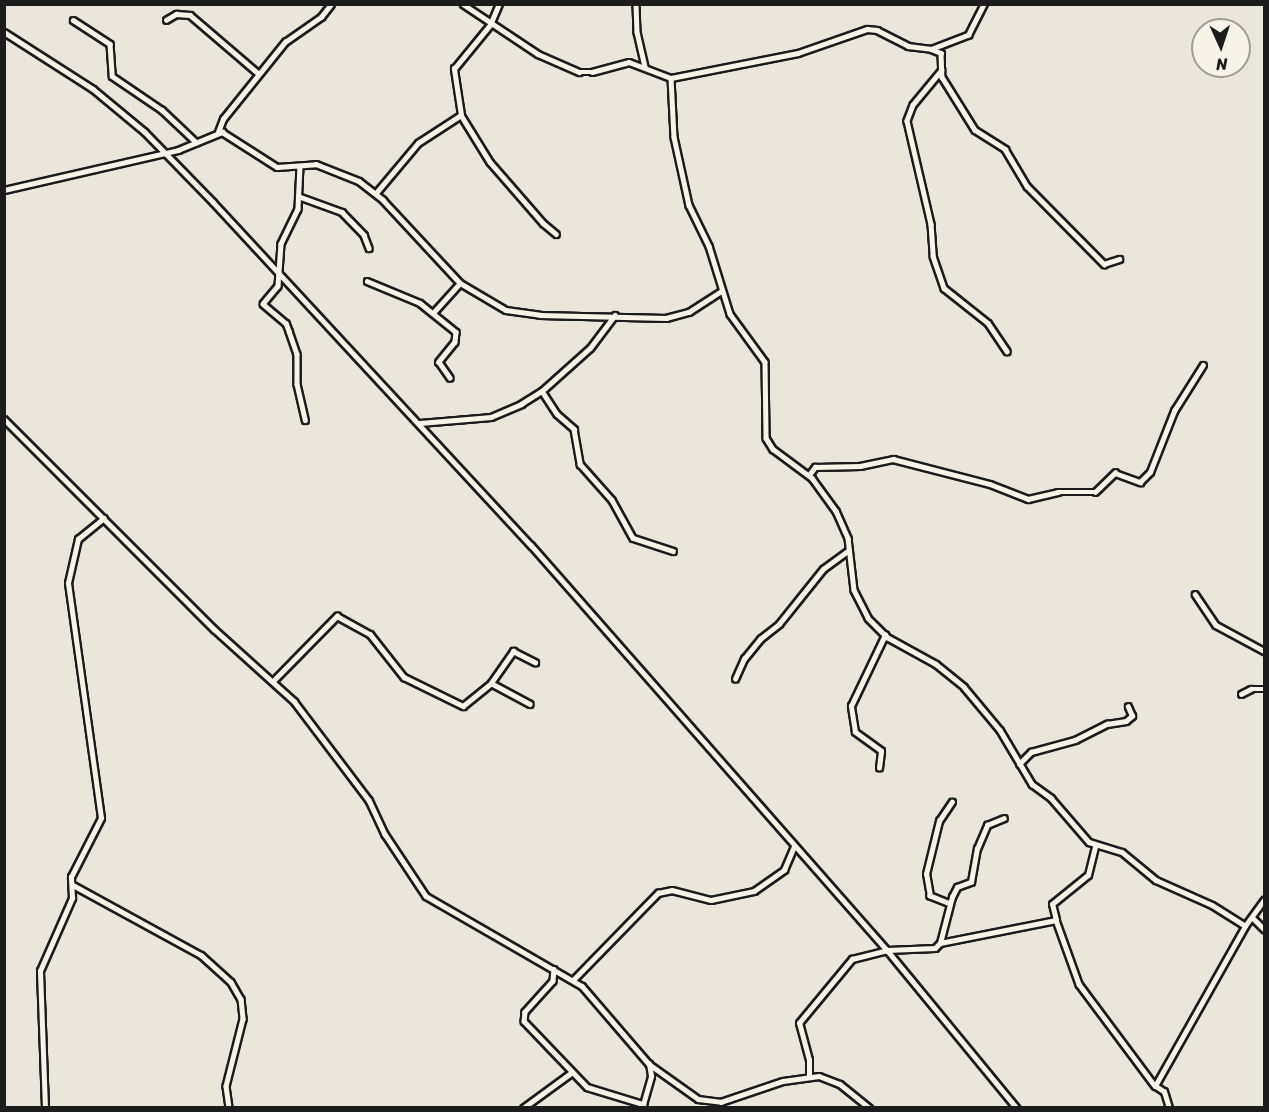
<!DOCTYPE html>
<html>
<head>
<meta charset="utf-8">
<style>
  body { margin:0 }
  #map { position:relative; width:1269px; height:1112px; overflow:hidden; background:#eae6dc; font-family:Sriracha,sans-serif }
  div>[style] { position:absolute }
  .roads { filter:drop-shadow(2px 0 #1c1c1c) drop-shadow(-2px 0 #1c1c1c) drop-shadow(0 2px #1c1c1c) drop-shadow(0 -2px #1c1c1c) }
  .street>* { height:4.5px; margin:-2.25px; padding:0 2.25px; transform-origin:2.25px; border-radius:2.25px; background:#f7f3e8 }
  span { translate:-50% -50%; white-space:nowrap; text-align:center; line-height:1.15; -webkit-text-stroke:4.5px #f7f3e8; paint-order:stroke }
  .frame { position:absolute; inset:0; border:6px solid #1c1c1c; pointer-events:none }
  .north { position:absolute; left:1191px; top:18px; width:60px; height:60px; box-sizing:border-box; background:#f7f3e8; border:2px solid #9f9d96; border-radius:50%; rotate:177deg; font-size:16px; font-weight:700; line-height:24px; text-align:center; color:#1c1c1c }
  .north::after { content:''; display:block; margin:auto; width:21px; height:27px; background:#1c1c1c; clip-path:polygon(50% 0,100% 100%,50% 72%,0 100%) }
</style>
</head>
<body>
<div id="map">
  <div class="roads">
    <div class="street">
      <div style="left:463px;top:4px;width:90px;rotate:33.7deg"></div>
      <div style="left:538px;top:54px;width:45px;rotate:23.7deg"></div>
      <div style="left:579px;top:72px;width:13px"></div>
      <div style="left:592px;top:72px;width:38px;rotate:-15deg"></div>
      <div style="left:629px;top:62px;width:45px;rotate:20.9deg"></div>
      <div style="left:671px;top:78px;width:129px;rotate:-11.1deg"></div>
      <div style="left:798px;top:53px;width:73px;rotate:-19.2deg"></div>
      <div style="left:867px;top:29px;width:10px;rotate:6deg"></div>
      <div style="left:877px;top:30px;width:35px;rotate:27deg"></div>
      <div style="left:908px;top:46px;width:23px;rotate:7deg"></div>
      <div style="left:931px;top:49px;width:40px;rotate:-21deg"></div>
      <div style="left:968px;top:35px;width:35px;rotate:-63deg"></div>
      <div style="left:636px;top:4px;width:28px;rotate:88deg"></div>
      <div style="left:637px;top:32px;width:36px;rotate:77deg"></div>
      <div style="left:73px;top:20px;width:44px;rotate:33deg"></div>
      <div style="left:110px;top:44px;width:32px;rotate:86deg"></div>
      <div style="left:112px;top:76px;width:60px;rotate:34.2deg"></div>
      <div style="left:162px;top:110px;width:47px;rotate:43.3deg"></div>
      <div style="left:166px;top:20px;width:12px;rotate:-31deg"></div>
      <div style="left:176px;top:14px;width:14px;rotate:4deg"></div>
      <div style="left:190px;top:15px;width:89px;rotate:40.5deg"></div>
      <div style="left:4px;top:32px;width:106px;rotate:32.6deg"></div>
      <div style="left:93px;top:89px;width:67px;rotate:39.6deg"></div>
      <div style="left:145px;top:132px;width:98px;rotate:45.8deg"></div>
      <div style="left:213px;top:202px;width:468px;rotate:47.2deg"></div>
      <div style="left:531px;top:545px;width:539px;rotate:48.68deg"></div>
      <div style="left:887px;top:950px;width:205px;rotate:50.6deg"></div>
      <div style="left:931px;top:49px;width:11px;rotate:22deg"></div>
      <div style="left:941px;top:53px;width:24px;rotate:88deg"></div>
      <div style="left:942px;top:77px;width:62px;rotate:58.1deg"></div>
      <div style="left:975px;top:130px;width:36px;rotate:32deg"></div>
      <div style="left:1005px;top:149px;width:43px;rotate:59.3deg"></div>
      <div style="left:1027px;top:186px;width:110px;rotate:45.4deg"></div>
      <div style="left:1104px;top:264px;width:16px;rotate:-18deg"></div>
      <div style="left:942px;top:70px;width:45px;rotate:129.6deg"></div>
      <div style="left:913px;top:105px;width:17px;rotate:111deg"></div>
      <div style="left:907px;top:121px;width:106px;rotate:76.9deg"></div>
      <div style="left:931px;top:224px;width:32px;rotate:86deg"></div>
      <div style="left:933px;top:256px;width:34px;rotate:71deg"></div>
      <div style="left:944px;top:288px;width:56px;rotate:38.5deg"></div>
      <div style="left:988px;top:323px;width:34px;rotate:56deg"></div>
      <div style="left:671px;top:78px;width:59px;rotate:87.1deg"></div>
      <div style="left:674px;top:137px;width:70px;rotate:77.6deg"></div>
      <div style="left:689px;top:205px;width:46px;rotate:64deg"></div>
      <div style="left:709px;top:246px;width:71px;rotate:72.8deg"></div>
      <div style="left:730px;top:314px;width:59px;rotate:53.9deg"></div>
      <div style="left:765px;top:362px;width:76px;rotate:89.2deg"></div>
      <div style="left:766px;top:438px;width:13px;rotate:58deg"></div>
      <div style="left:773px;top:449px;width:49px;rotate:36.6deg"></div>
      <div style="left:812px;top:478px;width:41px;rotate:54deg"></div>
      <div style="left:836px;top:511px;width:30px;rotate:66deg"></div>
      <div style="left:848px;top:538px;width:52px;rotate:83.4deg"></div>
      <div style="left:854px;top:590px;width:31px;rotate:63deg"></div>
      <div style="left:868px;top:618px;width:27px;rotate:45deg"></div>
      <div style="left:887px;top:637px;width:56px;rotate:28.9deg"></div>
      <div style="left:936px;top:664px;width:36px;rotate:39deg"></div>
      <div style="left:964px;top:687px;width:56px;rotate:50.1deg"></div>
      <div style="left:1000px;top:730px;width:63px;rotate:59.3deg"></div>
      <div style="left:1032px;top:784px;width:24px;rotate:36deg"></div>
      <div style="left:1051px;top:798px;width:58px;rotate:49.2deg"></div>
      <div style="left:1089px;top:842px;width:34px;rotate:17deg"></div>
      <div style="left:1122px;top:852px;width:44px;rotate:39.5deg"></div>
      <div style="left:1156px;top:880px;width:61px;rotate:24.1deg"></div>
      <div style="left:1212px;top:905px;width:39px;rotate:32deg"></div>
      <div style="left:461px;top:115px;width:55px;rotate:58.3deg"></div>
      <div style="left:490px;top:162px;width:81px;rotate:49deg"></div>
      <div style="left:543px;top:223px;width:17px;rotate:40deg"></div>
      <div style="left:218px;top:132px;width:14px;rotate:-69deg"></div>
      <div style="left:223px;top:119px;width:99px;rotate:-51.2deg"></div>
      <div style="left:285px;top:42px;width:44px;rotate:-34.8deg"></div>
      <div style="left:321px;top:17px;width:16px;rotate:-52deg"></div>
      <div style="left:300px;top:166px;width:43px;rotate:92.7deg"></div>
      <div style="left:298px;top:209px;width:39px;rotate:116deg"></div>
      <div style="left:281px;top:244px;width:42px;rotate:94.1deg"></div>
      <div style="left:278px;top:286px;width:23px;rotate:130deg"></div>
      <div style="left:263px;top:304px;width:30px;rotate:40deg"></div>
      <div style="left:286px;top:323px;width:9px;rotate:69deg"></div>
      <div style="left:289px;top:331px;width:24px;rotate:71deg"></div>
      <div style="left:297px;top:354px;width:30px;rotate:90deg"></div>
      <div style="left:297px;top:384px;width:37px;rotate:77deg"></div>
      <div style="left:4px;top:190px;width:179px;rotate:-12.9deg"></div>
      <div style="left:178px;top:150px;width:48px;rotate:-22.2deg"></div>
      <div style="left:222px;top:132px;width:65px;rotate:32.5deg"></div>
      <div style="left:277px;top:167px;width:39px;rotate:-4deg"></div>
      <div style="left:316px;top:164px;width:46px;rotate:21.6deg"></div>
      <div style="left:359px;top:181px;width:31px;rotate:38deg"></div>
      <div style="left:383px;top:200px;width:113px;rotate:47.1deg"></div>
      <div style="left:460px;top:283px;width:53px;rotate:30.4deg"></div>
      <div style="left:506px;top:310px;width:34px;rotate:8deg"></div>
      <div style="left:540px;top:315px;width:126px;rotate:1.4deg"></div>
      <div style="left:666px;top:318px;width:24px;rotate:-15deg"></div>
      <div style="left:689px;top:312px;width:38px;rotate:-33deg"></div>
      <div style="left:376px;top:193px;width:65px;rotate:-50deg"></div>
      <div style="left:418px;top:143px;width:51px;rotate:-33.1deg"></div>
      <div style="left:461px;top:115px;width:47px;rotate:-98.7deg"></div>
      <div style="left:454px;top:69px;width:57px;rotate:-50.7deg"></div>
      <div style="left:490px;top:25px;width:23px;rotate:-67deg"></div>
      <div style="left:298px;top:196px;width:47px;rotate:20deg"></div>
      <div style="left:342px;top:212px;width:32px;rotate:46deg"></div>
      <div style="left:364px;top:235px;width:14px;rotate:69deg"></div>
      <div style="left:367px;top:281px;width:57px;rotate:22.5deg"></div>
      <div style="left:420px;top:303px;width:46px;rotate:38.9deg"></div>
      <div style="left:456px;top:332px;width:10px;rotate:96deg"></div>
      <div style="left:455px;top:342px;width:26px;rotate:129deg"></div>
      <div style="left:439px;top:362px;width:19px;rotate:55deg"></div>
      <div style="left:433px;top:313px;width:40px;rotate:-48deg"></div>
      <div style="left:542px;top:391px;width:27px;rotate:57deg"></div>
      <div style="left:557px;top:414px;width:23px;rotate:41deg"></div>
      <div style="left:574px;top:429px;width:36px;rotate:80deg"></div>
      <div style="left:580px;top:464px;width:48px;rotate:48.4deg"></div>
      <div style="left:612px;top:500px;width:43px;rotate:61.1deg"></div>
      <div style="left:633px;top:538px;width:42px;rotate:18deg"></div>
      <div style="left:4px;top:419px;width:297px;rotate:45deg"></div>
      <div style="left:214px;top:629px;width:108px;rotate:42deg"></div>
      <div style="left:294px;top:701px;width:124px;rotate:52.9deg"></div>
      <div style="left:369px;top:800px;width:38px;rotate:65deg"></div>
      <div style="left:385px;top:834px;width:74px;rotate:56.5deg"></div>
      <div style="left:426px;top:896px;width:180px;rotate:30deg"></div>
      <div style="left:582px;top:986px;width:103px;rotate:49.3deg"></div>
      <div style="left:649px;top:1064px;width:60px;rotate:35.5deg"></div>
      <div style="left:698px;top:1099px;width:23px;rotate:7deg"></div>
      <div style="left:721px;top:1102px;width:65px;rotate:-18.7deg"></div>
      <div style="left:783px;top:1081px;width:36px;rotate:-8deg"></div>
      <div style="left:819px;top:1076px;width:22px;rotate:21deg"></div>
      <div style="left:840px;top:1084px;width:38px;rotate:39deg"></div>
      <div style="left:420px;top:423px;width:71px;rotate:-4.8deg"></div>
      <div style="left:491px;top:417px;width:33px;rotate:-23deg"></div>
      <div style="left:521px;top:404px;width:25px;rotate:-32deg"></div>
      <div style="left:542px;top:391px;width:64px;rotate:-41.9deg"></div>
      <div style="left:590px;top:348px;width:41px;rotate:-52.9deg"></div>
      <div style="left:809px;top:475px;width:10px;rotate:-53deg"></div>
      <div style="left:815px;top:467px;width:45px;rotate:-1.3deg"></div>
      <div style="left:860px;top:466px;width:34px;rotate:-12deg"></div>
      <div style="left:893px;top:459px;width:100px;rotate:14.5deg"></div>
      <div style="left:990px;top:484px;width:41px;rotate:21.5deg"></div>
      <div style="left:1028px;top:499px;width:31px;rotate:-13deg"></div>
      <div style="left:1058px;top:492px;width:37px"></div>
      <div style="left:1095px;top:492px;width:28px;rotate:-44deg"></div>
      <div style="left:1115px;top:473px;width:27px;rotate:20deg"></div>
      <div style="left:1140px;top:482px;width:14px;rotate:-45deg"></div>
      <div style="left:1150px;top:472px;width:66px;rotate:-68.5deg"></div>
      <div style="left:1174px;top:411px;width:54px;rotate:-57.8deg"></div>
      <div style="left:1195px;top:594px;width:37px;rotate:56deg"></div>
      <div style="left:1216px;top:625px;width:55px;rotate:28.4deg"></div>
      <div style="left:735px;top:679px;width:22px;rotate:-66deg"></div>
      <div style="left:744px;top:659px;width:26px;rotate:-51deg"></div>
      <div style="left:760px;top:639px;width:24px;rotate:-38deg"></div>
      <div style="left:779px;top:624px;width:70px;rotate:-51.3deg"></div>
      <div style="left:823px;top:569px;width:32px;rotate:-36deg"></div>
      <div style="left:274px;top:680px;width:90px;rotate:-45.5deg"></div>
      <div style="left:337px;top:616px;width:38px;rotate:29deg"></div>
      <div style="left:370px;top:634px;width:55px;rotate:51.7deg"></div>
      <div style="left:404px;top:677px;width:66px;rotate:26.2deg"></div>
      <div style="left:463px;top:706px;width:36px;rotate:-39deg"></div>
      <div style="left:491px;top:683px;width:39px;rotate:-55deg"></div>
      <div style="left:513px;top:651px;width:25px;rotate:27deg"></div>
      <div style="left:491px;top:683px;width:44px;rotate:28.3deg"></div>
      <div style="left:1241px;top:694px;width:11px;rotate:-27deg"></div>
      <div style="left:1251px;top:689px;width:13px"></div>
      <div style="left:1019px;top:764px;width:17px;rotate:-45deg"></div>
      <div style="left:1031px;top:752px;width:46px;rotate:-15.3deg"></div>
      <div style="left:1075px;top:740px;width:36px;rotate:-27deg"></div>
      <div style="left:1107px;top:724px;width:19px;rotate:-9deg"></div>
      <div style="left:1126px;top:721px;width:8px;rotate:-40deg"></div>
      <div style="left:1132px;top:716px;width:10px;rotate:-114deg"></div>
      <div style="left:879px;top:768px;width:17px;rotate:-83deg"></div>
      <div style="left:881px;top:751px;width:32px;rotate:-144deg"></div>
      <div style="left:855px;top:732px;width:26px;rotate:-99deg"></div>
      <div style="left:851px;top:706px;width:79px;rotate:-64.4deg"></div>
      <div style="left:73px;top:885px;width:146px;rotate:28.7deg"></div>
      <div style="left:201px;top:955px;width:40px;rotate:42deg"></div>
      <div style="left:231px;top:982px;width:20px;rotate:60deg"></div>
      <div style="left:241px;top:999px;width:20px;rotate:84deg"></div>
      <div style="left:243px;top:1019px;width:69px;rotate:104.2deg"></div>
      <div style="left:226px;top:1086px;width:22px;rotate:82deg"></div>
      <div style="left:950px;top:904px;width:22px;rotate:-158deg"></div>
      <div style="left:930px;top:896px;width:22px;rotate:-100deg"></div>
      <div style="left:926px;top:874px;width:55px;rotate:-76.2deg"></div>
      <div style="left:939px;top:821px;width:23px;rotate:-56deg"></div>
      <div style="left:1253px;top:918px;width:16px;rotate:45deg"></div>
      <div style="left:1056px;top:920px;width:16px;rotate:-104deg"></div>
      <div style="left:1052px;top:904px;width:46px;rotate:-38.9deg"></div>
      <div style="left:1088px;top:875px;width:30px;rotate:-76deg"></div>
      <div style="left:940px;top:943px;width:48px;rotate:-75.4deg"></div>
      <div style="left:952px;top:897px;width:11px;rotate:-63deg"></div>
      <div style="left:957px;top:887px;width:15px;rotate:-20deg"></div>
      <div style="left:971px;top:882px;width:34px;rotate:-80deg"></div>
      <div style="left:977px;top:849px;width:26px;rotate:-67deg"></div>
      <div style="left:987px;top:825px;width:18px;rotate:-22deg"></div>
      <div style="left:554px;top:969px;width:12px;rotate:95deg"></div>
      <div style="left:553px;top:981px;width:42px;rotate:132.1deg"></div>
      <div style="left:525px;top:1012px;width:9px;rotate:96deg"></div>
      <div style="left:524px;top:1021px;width:91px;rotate:46.3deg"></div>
      <div style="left:587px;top:1087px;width:59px;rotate:16.9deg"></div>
      <div style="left:573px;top:980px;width:122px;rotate:-45.7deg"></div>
      <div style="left:658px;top:893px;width:14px;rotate:-12deg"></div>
      <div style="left:672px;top:890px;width:40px;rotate:14.4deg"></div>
      <div style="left:711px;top:900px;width:44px;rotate:-11.8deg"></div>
      <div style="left:754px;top:891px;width:37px;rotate:-35deg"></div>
      <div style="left:784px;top:870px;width:26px;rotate:-67deg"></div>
      <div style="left:809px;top:1077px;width:17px;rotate:-90deg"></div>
      <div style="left:809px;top:1060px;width:38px;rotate:-105deg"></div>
      <div style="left:799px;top:1023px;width:83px;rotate:-50.4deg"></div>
      <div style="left:852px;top:959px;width:36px;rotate:-14deg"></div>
      <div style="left:887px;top:950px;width:48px;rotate:-2.4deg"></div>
      <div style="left:935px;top:948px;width:7px;rotate:-45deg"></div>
      <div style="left:940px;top:943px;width:118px;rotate:-11.2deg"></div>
      <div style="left:1056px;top:920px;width:68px;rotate:70.2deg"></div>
      <div style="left:1079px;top:984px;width:127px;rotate:53.3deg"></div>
      <div style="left:45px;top:1108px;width:137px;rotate:-92.1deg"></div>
      <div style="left:40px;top:971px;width:80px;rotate:-66.3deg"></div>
      <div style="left:72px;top:898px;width:21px;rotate:-93deg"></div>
      <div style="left:71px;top:877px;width:66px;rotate:-63deg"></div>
      <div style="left:101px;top:818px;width:237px;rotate:-98deg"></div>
      <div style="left:68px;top:583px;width:45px;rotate:-77.2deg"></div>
      <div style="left:78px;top:539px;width:33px;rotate:-39deg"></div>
      <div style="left:523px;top:1108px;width:59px;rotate:-36.1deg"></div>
      <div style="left:642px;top:1108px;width:33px;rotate:-74deg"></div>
      <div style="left:651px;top:1076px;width:12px;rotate:-99deg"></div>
      <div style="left:1169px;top:1108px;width:17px;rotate:-107deg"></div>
      <div style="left:1164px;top:1092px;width:11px;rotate:-146deg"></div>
      <div style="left:1155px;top:1086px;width:184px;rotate:-60.6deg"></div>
      <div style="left:1245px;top:926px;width:32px;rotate:-54deg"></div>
    </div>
  </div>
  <div class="frame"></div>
  <div class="north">N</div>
</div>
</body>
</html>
